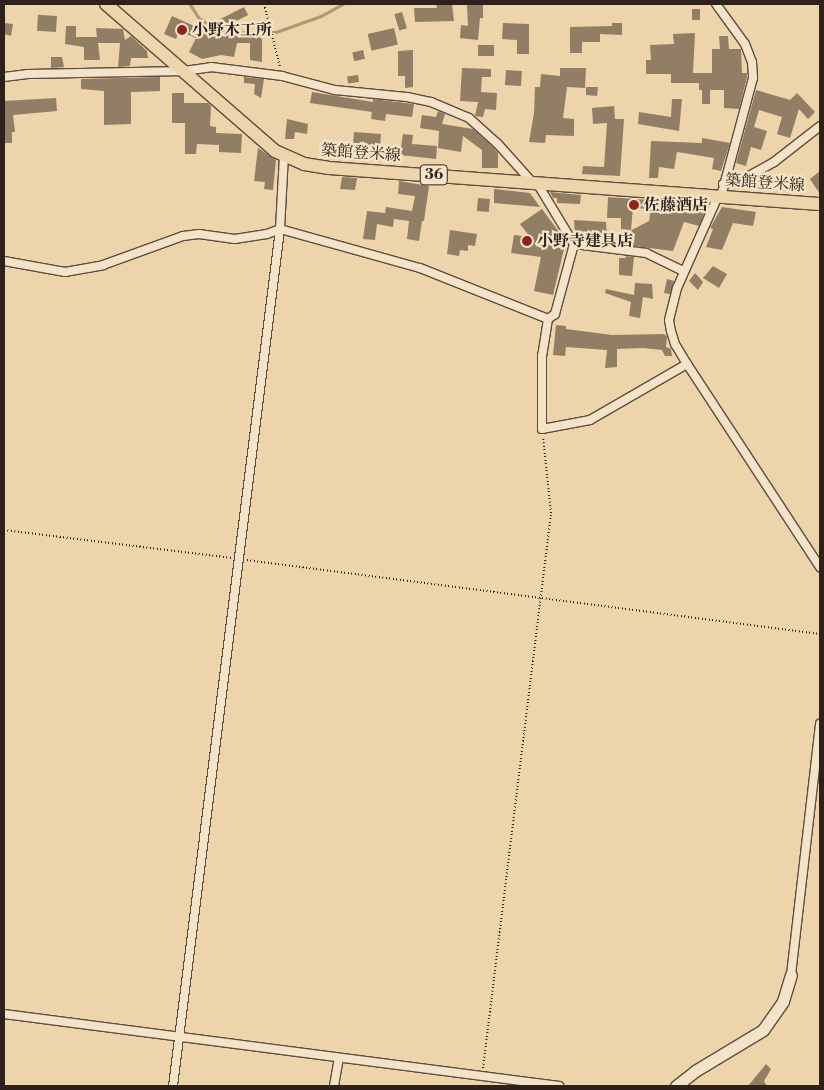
<!DOCTYPE html>
<html>
<head>
<meta charset="utf-8">
<style>
  body { margin:0 }
  #map { position:relative; width:824px; height:1090px; overflow:hidden; background:#edd4aa; font-family:"Libre Bodoni","Noto Serif JP",serif }
  div>[style] { position:absolute }
  .stream>* { height:2.5px; margin:-1.25px; padding:0 1.25px; transform-origin:1.25px; border-radius:1.25px; background:#ac9779 }
  .building>* { inset:0; background:#917e65; transform-origin:0 0 }
  .path>* { height:2px; margin-top:-1px; transform-origin:0; background:repeating-linear-gradient(90deg,#2e201a 0 1px,transparent 0 3.5px) }
  .roads { filter:drop-shadow(1px 0 #5e4d3e) drop-shadow(-1px 0 #5e4d3e) drop-shadow(0 1px #5e4d3e) drop-shadow(0 -1px #5e4d3e) }
  .street>* { height:8px; margin:-4px; padding:0 4px; transform-origin:4px; border-radius:4px; background:#f3e3c8 }
  .secondary>* { height:11px; margin:-5.5px; padding:0 5.5px; transform-origin:5.5px; border-radius:5.5px; background:#f3e3c8 }
  .primary>* { height:12px; margin:-6px; padding:0 6px; transform-origin:6px; border-radius:6px; background:#edd4aa }
  .dots>* { width:14px; height:14px; translate:-50% -50%; box-sizing:border-box; border:2px solid #f3e3c8; border-radius:50% }
  span { translate:-50% -50%; white-space:nowrap; text-align:center; line-height:1.15; -webkit-text-stroke:4.5px #f3e3c8; paint-order:stroke }
  .shield-label span { padding:1px 4px; background:#f3e3c8; border:1px solid; border-radius:4px; -webkit-text-stroke-width:0 }
  .shield-label { font-size:15px; color:#2e201a; font-weight:700 }
  .poi-label { font-size:16px; color:#2e201a; font-weight:700 }
  .left { translate:0 -50%; text-align:left }
  .street-label { font-size:16px; color:#2e201a }
  .frame { position:absolute; inset:0; border:5px solid #2e201a; pointer-events:none }
</style>
</head>
<body>
<div id="map">
  <div class="stream">
    <div style="left:190px;top:4px;width:17px;rotate:57deg"></div>
    <div style="left:199px;top:18px;width:20px;rotate:33deg"></div>
    <div style="left:216px;top:29px;width:14px;rotate:12deg"></div>
    <div style="left:230px;top:32px;width:46px"></div>
    <div style="left:276px;top:32px;width:48px;rotate:-19.6deg"></div>
    <div style="left:321px;top:16px;width:25px;rotate:-29deg"></div>
  </div>
  <div class="building">
    <div style="clip-path:polygon(436px 4px,452px 4px,454px 21px,415px 22px,414px 8px,437px 8px)"></div>
    <div style="clip-path:polygon(467px 5px,483px 5px,483px 18px,480px 18px,478px 40px,460px 38px,461px 25px,468px 26px)"></div>
    <div style="left:244px;top:7px;width:9px;height:27px;rotate:63deg"></div>
    <div style="left:692px;top:9px;width:8px;height:11px"></div>
    <div style="left:402px;top:12px;width:17px;height:8px;rotate:73deg"></div>
    <div style="left:57px;top:16px;width:16px;height:19px;rotate:94deg"></div>
    <div style="clip-path:polygon(172px 16px,214px 35px,229px 36px,227px 34px,262px 33px,262px 62px,250px 60px,250px 43px,237px 43px,234px 57px,221px 55px,202px 59px,189px 52px,196px 38px,179px 31px,176px 39px,164px 34px)"></div>
    <div style="clip-path:polygon(4px 23px,13px 24px,11px 36px,4px 34px)"></div>
    <div style="clip-path:polygon(503px 23px,529px 24px,529px 54px,517px 54px,517px 40px,502px 39px)"></div>
    <div style="clip-path:polygon(612px 23px,622px 23px,622px 35px,600px 34px,600px 42px,582px 42px,582px 53px,570px 53px,570px 27px,612px 26px)"></div>
    <div style="clip-path:polygon(66px 26px,76px 26px,76px 37px,97px 37px,96px 28px,123px 29px,125px 40px,131px 36px,147px 51px,148px 58px,131px 58px,130px 66px,118px 67px,120px 43px,98px 43px,100px 60px,84px 60px,84px 47px,65px 44px)"></div>
    <div style="left:394px;top:28px;width:17px;height:27px;rotate:77deg"></div>
    <div style="clip-path:polygon(695px 33px,693px 73px,712px 73px,712px 49px,720px 49px,719px 36px,728px 36px,729px 49px,741px 49px,742px 73px,747px 73px,747px 77px,739px 109px,724px 108px,724px 90px,710px 90px,710px 104px,702px 104px,702px 90px,699px 90px,699px 83px,671px 83px,671px 74px,646px 74px,646px 60px,651px 60px,650px 45px,674px 44px,673px 34px)"></div>
    <div style="left:478px;top:45px;width:16px;height:11px"></div>
    <div style="left:363px;top:50px;width:9px;height:11px;rotate:77deg"></div>
    <div style="clip-path:polygon(413px 50px,413px 87px,405px 88px,405px 76px,398px 76px,398px 51px)"></div>
    <div style="clip-path:polygon(51px 57px,62px 57px,64px 67px,51px 68px)"></div>
    <div style="clip-path:polygon(462px 68px,491px 69px,491px 77px,482px 77px,481px 92px,497px 93px,496px 110px,485px 109px,483px 117px,475px 116px,478px 102px,460px 101px)"></div>
    <div style="clip-path:polygon(560px 68px,586px 68px,585px 88px,567px 87px,563px 118px,574px 119px,574px 136px,546px 135px,545px 143px,529px 142px,534px 113px,535px 87px,540px 87px,541px 74px,560px 76px)"></div>
    <div style="left:506px;top:70px;width:16px;height:15px;rotate:4deg"></div>
    <div style="left:358px;top:75px;width:7px;height:11px;rotate:82deg"></div>
    <div style="clip-path:polygon(160px 77px,160px 91px,131px 92px,131px 124px,104px 125px,104px 91px,81px 89px,81px 79px)"></div>
    <div style="clip-path:polygon(244px 77px,264px 79px,261px 98px,254px 94px,255px 84px,244px 83px)"></div>
    <div style="clip-path:polygon(586px 87px,598px 87px,597px 96px,586px 95px)"></div>
    <div style="clip-path:polygon(756px 90px,790px 100px,797px 93px,815px 112px,808px 119px,799px 109px,790px 138px,777px 134px,782px 117px,759px 110px,754px 127px,767px 131px,761px 150px,751px 147px,746px 166px,736px 163px)"></div>
    <div style="clip-path:polygon(312px 92px,373px 102px,373px 99px,414px 104px,412px 117px,386px 114px,385px 121px,371px 119px,372px 112px,310px 103px)"></div>
    <div style="clip-path:polygon(172px 93px,184px 93px,184px 103px,208px 103px,211px 106px,210px 126px,216px 127px,216px 133px,242px 134px,241px 153px,219px 152px,219px 145px,197px 144px,196px 154px,185px 154px,185px 123px,172px 123px)"></div>
    <div style="clip-path:polygon(56px 98px,57px 111px,13px 115px,15px 132px,12px 132px,12px 143px,4px 143px,4px 101px)"></div>
    <div style="clip-path:polygon(672px 99px,682px 99px,679px 131px,638px 124px,639px 112px,671px 117px)"></div>
    <div style="clip-path:polygon(614px 106px,615px 119px,624px 119px,620px 176px,582px 174px,583px 166px,604px 167px,607px 123px,593px 124px,592px 108px)"></div>
    <div style="clip-path:polygon(438px 111px,445px 114px,442px 124px,473px 129px,493px 147px,498px 153px,498px 168px,482px 168px,482px 150px,463px 136px,461px 152px,438px 148px,439px 131px,420px 128px,422px 115px,436px 117px)"></div>
    <div style="clip-path:polygon(287px 119px,308px 124px,307px 134px,295px 132px,294px 139px,285px 139px)"></div>
    <div style="left:354px;top:132px;width:27px;height:15px;rotate:4deg"></div>
    <div style="clip-path:polygon(403px 134px,413px 135px,412px 144px,437px 146px,436px 159px,400px 155px)"></div>
    <div style="clip-path:polygon(702px 138px,730px 143px,721px 171px,712px 169px,714px 158px,677px 152px,674px 169px,659px 167px,658px 178px,649px 178px,651px 141px,702px 143px)"></div>
    <div style="left:330px;top:142px;width:8px;height:9px"></div>
    <div style="clip-path:polygon(258px 148px,276px 160px,273px 190px,264px 189px,265px 182px,254px 181px)"></div>
    <div style="clip-path:polygon(820px 171px,820px 194px,810px 179px)"></div>
    <div style="clip-path:polygon(771px 176px,771px 187px,752px 187px,752px 180px)"></div>
    <div style="clip-path:polygon(342px 177px,357px 178px,355px 190px,340px 189px)"></div>
    <div style="clip-path:polygon(399px 181px,429px 186px,424px 221px,422px 221px,419px 241px,407px 239px,409px 221px,394px 219px,393px 227px,377px 224px,375px 240px,363px 239px,367px 211px,385px 213px,386px 207px,412px 211px,415px 196px,398px 194px)"></div>
    <div style="clip-path:polygon(494px 189px,530px 193px,540px 207px,494px 203px)"></div>
    <div style="clip-path:polygon(550px 192px,581px 195px,580px 204px,557px 203px,557px 198px,553px 198px)"></div>
    <div style="clip-path:polygon(608px 197px,704px 204px,704px 214px,699px 226px,684px 222px,673px 251px,626px 245px,626px 233px,649px 221px,651px 209px,633px 208px,631px 230px,621px 229px,621px 218px,607px 218px)"></div>
    <div style="left:478px;top:198px;width:12px;height:13px;rotate:5deg"></div>
    <div style="clip-path:polygon(722px 207px,756px 212px,753px 226px,733px 223px,722px 250px,706px 247px,713px 229px,710px 228px)"></div>
    <div style="clip-path:polygon(542px 209px,562px 236px,549px 245px,564px 249px,553px 295px,534px 291px,541px 257px,511px 253px,514px 235px,530px 237px,520px 224px)"></div>
    <div style="clip-path:polygon(574px 220px,606px 222px,607px 238px,588px 238px,588px 235px,575px 235px)"></div>
    <div style="clip-path:polygon(450px 230px,477px 234px,475px 246px,468px 245px,468px 251px,460px 250px,459px 256px,447px 254px)"></div>
    <div style="clip-path:polygon(626px 256px,634px 257px,632px 276px,619px 275px,619px 258px,626px 258px)"></div>
    <div style="clip-path:polygon(713px 266px,727px 274px,719px 288px,703px 278px)"></div>
    <div style="clip-path:polygon(695px 273px,703px 282px,698px 290px,689px 281px)"></div>
    <div style="clip-path:polygon(667px 279px,674px 281px,670px 294px,664px 293px)"></div>
    <div style="clip-path:polygon(635px 283px,652px 284px,653px 299px,643px 297px,640px 318px,629px 316px,631px 302px,605px 293px,606px 289px,634px 295px)"></div>
    <div style="clip-path:polygon(556px 325px,566px 326px,566px 329px,612px 335px,663px 334px,667px 336px,666px 347px,671px 349px,672px 356px,665px 356px,662px 350px,643px 348px,617px 349px,617px 367px,605px 368px,607px 350px,566px 347px,565px 356px,553px 355px)"></div>
    <div style="clip-path:polygon(766px 1064px,771px 1069px,764px 1081px,767px 1086px,748px 1086px)"></div>
  </div>
  <div class="path">
    <div style="left:264px;top:4px;width:65px;rotate:75.7deg"></div>
    <div style="left:4px;top:530px;width:230px;rotate:7deg"></div>
    <div style="left:247px;top:560px;width:578px;rotate:7.36deg"></div>
    <div style="left:483px;top:1068px;width:559px;rotate:-83.01deg"></div>
    <div style="left:551px;top:513px;width:76px;rotate:-96deg"></div>
  </div>
  <div class="roads">
    <div class="street">
      <div style="left:716px;top:4px;width:49px;rotate:54.1deg"></div>
      <div style="left:745px;top:44px;width:19px;rotate:69deg"></div>
      <div style="left:752px;top:62px;width:16px;rotate:86deg"></div>
      <div style="left:753px;top:78px;width:123px;rotate:105.1deg"></div>
      <div style="left:4px;top:77px;width:24px;rotate:-7deg"></div>
      <div style="left:28px;top:74px;width:156px;rotate:-1.1deg"></div>
      <div style="left:184px;top:71px;width:27px;rotate:-8deg"></div>
      <div style="left:211px;top:67px;width:72px;rotate:7.2deg"></div>
      <div style="left:282px;top:76px;width:55px;rotate:14.8deg"></div>
      <div style="left:335px;top:90px;width:72px;rotate:5.6deg"></div>
      <div style="left:407px;top:97px;width:25px;rotate:12deg"></div>
      <div style="left:431px;top:102px;width:41px;rotate:22.8deg"></div>
      <div style="left:469px;top:118px;width:38px;rotate:42deg"></div>
      <div style="left:497px;top:143px;width:52px;rotate:48.1deg"></div>
      <div style="left:537px;top:183px;width:71px;rotate:58.8deg"></div>
      <div style="left:574px;top:244px;width:73px;rotate:105.2deg"></div>
      <div style="left:555px;top:314px;width:9px;rotate:144deg"></div>
      <div style="left:723px;top:184px;width:25px;rotate:-16deg"></div>
      <div style="left:747px;top:177px;width:31px;rotate:-29deg"></div>
      <div style="left:774px;top:162px;width:58px;rotate:-38deg"></div>
      <div style="left:718px;top:196px;width:101px;rotate:114deg"></div>
      <div style="left:677px;top:288px;width:33px;rotate:104deg"></div>
      <div style="left:669px;top:320px;width:11px;rotate:80deg"></div>
      <div style="left:671px;top:331px;width:14px;rotate:73deg"></div>
      <div style="left:675px;top:344px;width:23px;rotate:59deg"></div>
      <div style="left:687px;top:364px;width:243px;rotate:56.8deg"></div>
      <div style="left:574px;top:244px;width:73px;rotate:7.1deg"></div>
      <div style="left:646px;top:253px;width:41px;rotate:25.9deg"></div>
      <div style="left:4px;top:261px;width:62px;rotate:10.2deg"></div>
      <div style="left:65px;top:272px;width:39px;rotate:-10deg"></div>
      <div style="left:103px;top:265px;width:85px;rotate:-19.9deg"></div>
      <div style="left:183px;top:236px;width:16px;rotate:-7deg"></div>
      <div style="left:199px;top:234px;width:36px;rotate:8deg"></div>
      <div style="left:235px;top:239px;width:32px;rotate:-9deg"></div>
      <div style="left:267px;top:234px;width:14px;rotate:-21deg"></div>
      <div style="left:280px;top:229px;width:145px;rotate:15.6deg"></div>
      <div style="left:420px;top:268px;width:138px;rotate:21.7deg"></div>
      <div style="left:548px;top:319px;width:36px;rotate:99deg"></div>
      <div style="left:542px;top:355px;width:74px;rotate:90deg"></div>
      <div style="left:542px;top:429px;width:49px;rotate:-10.6deg"></div>
      <div style="left:590px;top:420px;width:112px;rotate:-30deg"></div>
      <div style="left:791px;top:975px;width:253px;rotate:-83.4deg"></div>
      <div style="left:4px;top:1014px;width:560px;rotate:7.39deg"></div>
      <div style="left:173px;top:1086px;width:864px;rotate:-82.88deg"></div>
      <div style="left:280px;top:229px;width:73px;rotate:-86.9deg"></div>
      <div style="left:334px;top:1086px;width:28px;rotate:-80deg"></div>
    </div>
    <div class="secondary">
      <div style="left:676px;top:1086px;width:24px;rotate:-38deg"></div>
      <div style="left:695px;top:1071px;width:79px;rotate:-31.1deg"></div>
      <div style="left:763px;top:1030px;width:35px;rotate:-55deg"></div>
      <div style="left:783px;top:1001px;width:27px;rotate:-73deg"></div>
    </div>
    <div class="primary">
      <div style="left:106px;top:4px;width:224px;rotate:41deg"></div>
      <div style="left:275px;top:151px;width:32px;rotate:24deg"></div>
      <div style="left:304px;top:164px;width:24px;rotate:9deg"></div>
      <div style="left:328px;top:168px;width:493px;rotate:4.2deg"></div>
    </div>
  </div>
  <div class="dots">
    <div style="left:182px;top:30px;background:#8f2418"></div>
    <div style="left:634px;top:205px;background:#8f2418"></div>
    <div style="left:527px;top:241px;background:#8f2418"></div>
  </div>
  <div class="shield-label">
    <span style="left:434px;top:175px">36</span>
  </div>
  <div class="poi-label">
    <span class="left" style="left:192px;top:30px">小野木工所</span>
    <span class="left" style="left:644px;top:205px">佐藤酒店</span>
    <span class="left" style="left:537px;top:241px">小野寺建具店</span>
  </div>
  <div class="street-label">
    <span style="left:361px;top:153px;rotate:4deg">築館登米線</span>
    <span style="left:765px;top:183px;rotate:4deg">築館登米線</span>
  </div>
  <div class="frame"></div>
</div>
</body>
</html>
